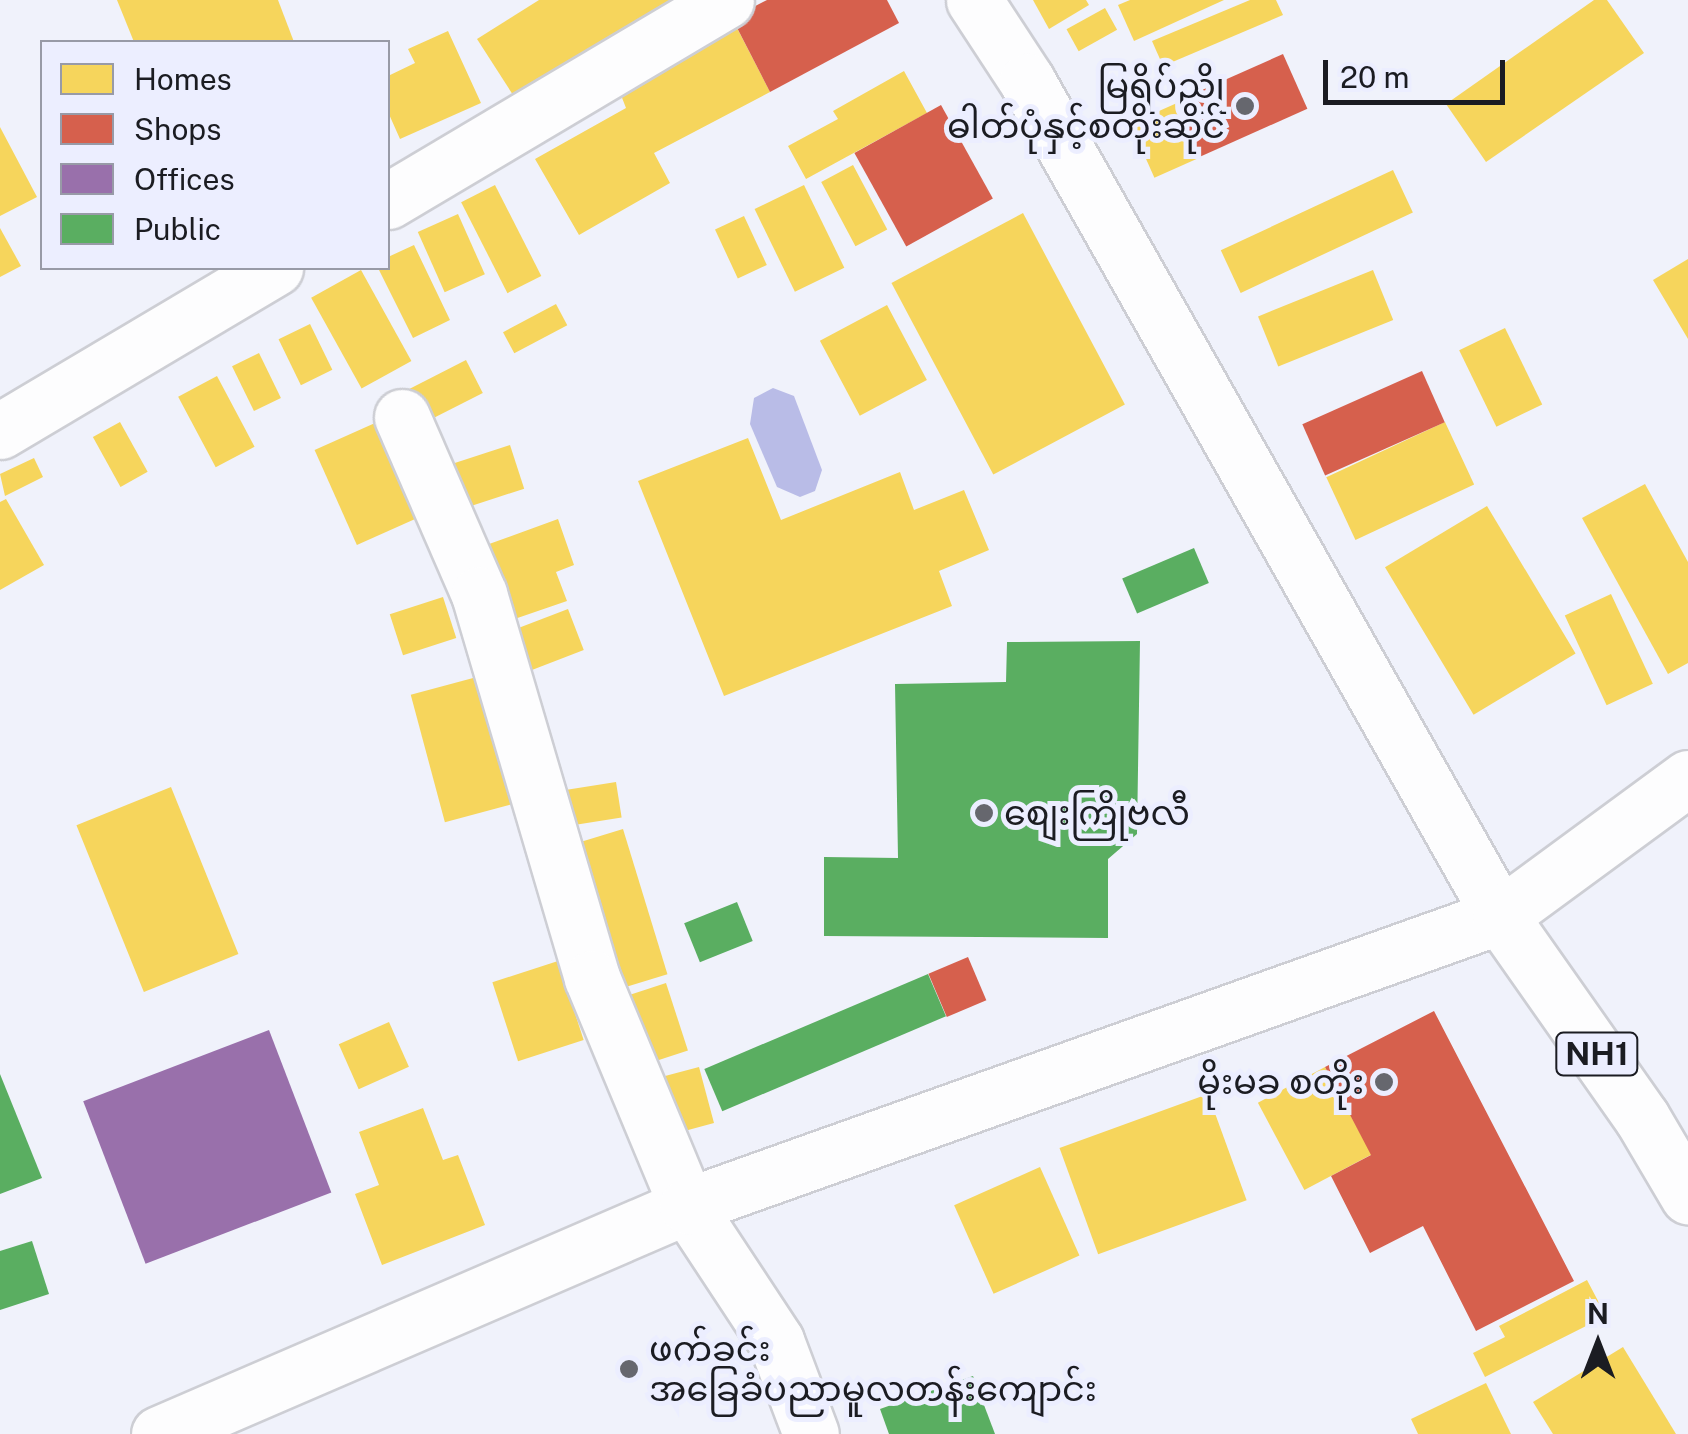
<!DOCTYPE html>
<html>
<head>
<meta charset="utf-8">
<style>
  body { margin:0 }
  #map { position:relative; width:1688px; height:1434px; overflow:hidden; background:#f0f2fb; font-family:"Public Sans","Noto Sans Myanmar",sans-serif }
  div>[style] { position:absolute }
  .water>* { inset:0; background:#b9bce7 }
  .homes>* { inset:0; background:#f6d55c; transform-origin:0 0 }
  .shops>* { inset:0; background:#d6604d; transform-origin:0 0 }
  .offices>* { inset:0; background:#9970ab; transform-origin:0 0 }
  .public>* { inset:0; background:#5aae61; transform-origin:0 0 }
  .roads { filter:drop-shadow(2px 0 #cdced4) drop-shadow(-2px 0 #cdced4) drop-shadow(0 2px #cdced4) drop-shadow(0 -2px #cdced4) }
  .minor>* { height:55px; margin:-27.5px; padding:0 27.5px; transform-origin:27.5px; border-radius:27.5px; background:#fdfdfe }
  .secondary>* { height:55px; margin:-27.5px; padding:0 27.5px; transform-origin:27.5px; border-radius:27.5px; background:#fdfdfe }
  .primary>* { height:55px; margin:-27.5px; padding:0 27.5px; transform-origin:27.5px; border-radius:27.5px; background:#fdfdfe }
  .trunk>* { height:55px; margin:-27.5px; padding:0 27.5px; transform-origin:27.5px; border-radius:27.5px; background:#fdfdfe }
  .dots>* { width:28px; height:28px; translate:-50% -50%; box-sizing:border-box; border:5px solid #eceeff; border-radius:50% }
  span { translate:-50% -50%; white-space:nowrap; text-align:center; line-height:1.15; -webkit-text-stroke:10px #eceeff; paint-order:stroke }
  .shield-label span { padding:2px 8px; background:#eceeff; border:2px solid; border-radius:8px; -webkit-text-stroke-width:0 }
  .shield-label { font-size:32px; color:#1b1c22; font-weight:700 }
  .poi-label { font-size:35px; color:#1b1c22 }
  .right { translate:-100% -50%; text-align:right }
  .left { translate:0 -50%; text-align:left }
  .legend { position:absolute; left:40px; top:40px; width:350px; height:230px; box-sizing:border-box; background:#eceeff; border:2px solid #989aa7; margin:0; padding:12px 18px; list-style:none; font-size:30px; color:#1b1c22 }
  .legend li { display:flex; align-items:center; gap:20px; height:50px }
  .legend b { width:50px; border:2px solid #989aa7 }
  .north { position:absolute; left:1548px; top:1294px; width:100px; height:100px; -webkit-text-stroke:8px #eceeff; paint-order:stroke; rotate:0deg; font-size:28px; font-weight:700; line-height:40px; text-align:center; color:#1b1c22 }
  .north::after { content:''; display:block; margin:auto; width:35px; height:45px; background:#1b1c22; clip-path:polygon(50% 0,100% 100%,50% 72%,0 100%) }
  .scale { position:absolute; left:1323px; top:60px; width:182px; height:45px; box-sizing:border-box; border:5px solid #1b1c22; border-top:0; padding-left:12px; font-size:30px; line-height:35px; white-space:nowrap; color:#1b1c22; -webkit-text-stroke:8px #eceeff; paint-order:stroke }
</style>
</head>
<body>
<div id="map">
  <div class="water">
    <div style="clip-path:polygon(773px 388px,794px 396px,822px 470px,815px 491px,800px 497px,777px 487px,750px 424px,754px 398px)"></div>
  </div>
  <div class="homes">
    <div style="clip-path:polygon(117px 0,278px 0,294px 42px,134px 42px)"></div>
    <div style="clip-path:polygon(539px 0,714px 0,524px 112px,477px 39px)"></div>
    <div style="clip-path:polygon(1033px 0,1086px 0,1089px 5px,1049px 29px)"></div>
    <div style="clip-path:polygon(1130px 0,1224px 0,1134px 41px,1118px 5px)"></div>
    <div style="clip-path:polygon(1250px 0,1276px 0,1283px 15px,1163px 66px,1152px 41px)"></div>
    <div style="clip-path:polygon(1594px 0,1607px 0,1644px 53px,1486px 162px,1446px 104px)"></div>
    <div style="left:1105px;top:8px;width:25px;height:44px;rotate:61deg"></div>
    <div style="clip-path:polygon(737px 28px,770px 92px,654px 153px,670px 183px,579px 235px,535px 159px,626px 108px,619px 90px)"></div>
    <div style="clip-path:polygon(448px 31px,481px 103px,400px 139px,388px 112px,388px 76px,415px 63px,408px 49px)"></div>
    <div style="clip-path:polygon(904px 71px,927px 113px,806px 179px,788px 146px,838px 119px,833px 111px)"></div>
    <div style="left:1177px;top:103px;width:59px;height:51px;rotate:66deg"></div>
    <div style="clip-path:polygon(0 127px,37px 197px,0 216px)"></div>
    <div style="left:853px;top:165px;width:73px;height:36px;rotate:62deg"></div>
    <div style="left:1393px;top:170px;width:47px;height:190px;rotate:65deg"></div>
    <div style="left:495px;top:185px;width:102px;height:38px;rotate:63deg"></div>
    <div style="left:804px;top:185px;width:92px;height:55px;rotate:64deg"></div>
    <div style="left:1023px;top:213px;width:217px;height:149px;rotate:62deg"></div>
    <div style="left:458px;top:214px;width:66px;height:44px;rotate:66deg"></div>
    <div style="left:744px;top:216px;width:54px;height:32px;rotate:65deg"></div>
    <div style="clip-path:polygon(0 228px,21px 266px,0 277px)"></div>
    <div style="clip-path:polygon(414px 245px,450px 320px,413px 338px,378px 268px,388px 268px,388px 257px)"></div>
    <div style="clip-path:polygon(1688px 259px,1688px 339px,1653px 280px)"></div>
    <div style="left:361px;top:270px;width:104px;height:57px;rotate:61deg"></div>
    <div style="left:1373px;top:270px;width:54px;height:124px;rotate:68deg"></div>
    <div style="left:556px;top:304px;width:24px;height:60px;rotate:62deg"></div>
    <div style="left:887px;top:305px;width:85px;height:76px;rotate:62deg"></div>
    <div style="left:310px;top:324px;width:51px;height:35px;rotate:64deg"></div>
    <div style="left:1505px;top:328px;width:85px;height:51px;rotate:64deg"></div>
    <div style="left:259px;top:353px;width:50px;height:30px;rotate:64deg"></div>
    <div style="left:466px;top:360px;width:37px;height:73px;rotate:63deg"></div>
    <div style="left:217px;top:376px;width:80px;height:44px;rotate:62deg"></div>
    <div style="left:384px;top:419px;width:104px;height:76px;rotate:66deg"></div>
    <div style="left:120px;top:422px;width:57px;height:31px;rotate:61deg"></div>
    <div style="left:1445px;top:422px;width:69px;height:131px;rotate:65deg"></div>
    <div style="clip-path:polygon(748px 438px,781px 520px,900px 472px,914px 510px,964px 490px,989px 550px,939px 571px,952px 606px,724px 696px,638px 481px)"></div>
    <div style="left:510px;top:445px;width:46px;height:75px;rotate:72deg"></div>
    <div style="clip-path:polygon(34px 458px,43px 477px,5px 496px,0 474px)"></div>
    <div style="clip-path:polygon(1645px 484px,1688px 562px,1688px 663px,1668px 674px,1582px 518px)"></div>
    <div style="clip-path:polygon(6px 499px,44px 565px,0 590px,0 502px)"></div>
    <div style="left:1487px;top:506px;width:172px;height:119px;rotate:59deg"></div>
    <div style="clip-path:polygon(558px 519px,574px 565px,556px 572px,567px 601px,506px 622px,478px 548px)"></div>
    <div style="left:1611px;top:594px;width:99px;height:51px;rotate:65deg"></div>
    <div style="left:443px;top:597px;width:43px;height:56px;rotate:72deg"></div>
    <div style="left:568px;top:609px;width:44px;height:68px;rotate:69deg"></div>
    <div style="left:488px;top:674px;width:132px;height:80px;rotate:75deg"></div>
    <div style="left:616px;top:782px;width:36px;height:64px;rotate:81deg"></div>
    <div style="left:171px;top:787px;width:180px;height:102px;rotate:68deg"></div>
    <div style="left:623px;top:829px;width:152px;height:65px;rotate:73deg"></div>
    <div style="left:558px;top:961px;width:83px;height:69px;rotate:72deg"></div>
    <div style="left:666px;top:983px;width:71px;height:53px;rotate:72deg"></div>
    <div style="left:389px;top:1022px;width:49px;height:55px;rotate:66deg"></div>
    <div style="left:699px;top:1067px;width:58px;height:41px;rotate:75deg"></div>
    <div style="left:1325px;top:1067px;width:99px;height:76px;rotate:62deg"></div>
    <div style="left:1208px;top:1094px;width:113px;height:158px;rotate:70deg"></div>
    <div style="clip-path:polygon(423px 1108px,443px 1160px,458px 1155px,485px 1225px,382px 1265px,355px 1194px,379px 1185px,359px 1132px)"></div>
    <div style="left:1040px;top:1167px;width:97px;height:94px;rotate:66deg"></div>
    <div style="clip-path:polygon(1587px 1280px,1606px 1316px,1485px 1377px,1473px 1353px,1505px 1337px,1499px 1326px)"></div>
    <div style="clip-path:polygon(1623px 1347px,1676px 1434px,1553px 1434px,1533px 1402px)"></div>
    <div style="clip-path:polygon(1486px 1383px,1511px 1434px,1418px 1434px,1411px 1419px)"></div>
  </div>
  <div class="shops">
    <div style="clip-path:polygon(767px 0,887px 0,899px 23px,770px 92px,732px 18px)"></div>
    <div style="left:1283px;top:54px;width:60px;height:117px;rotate:66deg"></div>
    <div style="left:941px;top:105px;width:107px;height:99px;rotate:61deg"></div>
    <div style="left:1422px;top:371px;width:56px;height:131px;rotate:66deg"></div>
    <div style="left:968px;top:957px;width:47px;height:43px;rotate:67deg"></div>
    <div style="clip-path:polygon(1434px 1011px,1574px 1281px,1476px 1331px,1423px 1226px,1370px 1253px,1331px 1176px,1371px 1155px,1325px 1067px)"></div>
  </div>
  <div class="offices">
    <div style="left:269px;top:1030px;width:174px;height:199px;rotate:69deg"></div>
  </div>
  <div class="public">
    <div style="left:1194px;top:548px;width:38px;height:78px;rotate:67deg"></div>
    <div style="clip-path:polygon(1140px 641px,1137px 834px,1108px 859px,1108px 938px,824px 936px,824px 857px,898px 858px,895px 684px,1006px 682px,1007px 642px)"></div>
    <div style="left:737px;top:902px;width:42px;height:57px;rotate:68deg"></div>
    <div style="left:928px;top:974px;width:46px;height:243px;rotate:67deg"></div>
    <div style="clip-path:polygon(0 1074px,42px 1178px,0 1194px)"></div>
    <div style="clip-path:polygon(32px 1241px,49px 1294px,0 1310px,0 1251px)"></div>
    <div style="clip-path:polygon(973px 1376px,995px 1434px,889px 1434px,880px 1409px)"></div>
  </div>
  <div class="roads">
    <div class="minor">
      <div style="left:388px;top:201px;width:393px;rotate:-30.7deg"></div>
      <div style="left:402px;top:417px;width:193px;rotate:66.5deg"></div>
      <div style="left:479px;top:594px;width:400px;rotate:73.6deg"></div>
      <div style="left:592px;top:978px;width:247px;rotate:67.4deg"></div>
      <div style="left:687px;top:1206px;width:162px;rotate:56.6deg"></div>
      <div style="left:776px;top:1341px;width:99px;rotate:69.4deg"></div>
      <div style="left:0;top:431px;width:320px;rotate:-30.7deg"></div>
    </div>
    <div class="secondary">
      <div style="left:159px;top:1434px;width:575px;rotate:-23.36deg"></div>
      <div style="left:687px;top:1206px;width:863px;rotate:-19.63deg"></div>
    </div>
    <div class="primary">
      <div style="left:974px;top:0;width:97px;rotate:56.8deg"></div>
      <div style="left:1027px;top:81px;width:960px;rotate:60.47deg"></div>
    </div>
    <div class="trunk">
      <div style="left:1688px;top:778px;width:233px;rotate:143.7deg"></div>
      <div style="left:1500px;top:916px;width:247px;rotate:54.9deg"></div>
      <div style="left:1642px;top:1118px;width:91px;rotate:59.5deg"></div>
    </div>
  </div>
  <div class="dots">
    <div style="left:1245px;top:106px;background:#66676e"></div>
    <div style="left:984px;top:813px;background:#66676e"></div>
    <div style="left:1384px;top:1082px;background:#66676e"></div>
    <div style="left:629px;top:1369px;background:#66676e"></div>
  </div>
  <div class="shield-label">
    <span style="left:1597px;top:1054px">NH1</span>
  </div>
  <div class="poi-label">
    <span class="right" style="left:1225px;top:106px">မြရိပ်ညို<br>ဓါတ်ပုံနှင့်စတိုးဆိုင်</span>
    <span class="left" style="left:1004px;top:813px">စျေးကြိုဗလီ</span>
    <span class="right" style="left:1364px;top:1082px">မိုးမခ စတိုး</span>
    <span class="left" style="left:649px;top:1369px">ဖက်ခင်း<br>အခြေခံပညာမူလတန်းကျောင်း</span>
  </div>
  <ul class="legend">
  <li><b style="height:28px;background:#f6d55c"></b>Homes</li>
  <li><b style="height:28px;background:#d6604d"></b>Shops</li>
  <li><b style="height:28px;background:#9970ab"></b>Offices</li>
  <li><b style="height:28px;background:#5aae61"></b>Public</li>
  </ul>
  <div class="north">N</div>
  <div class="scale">20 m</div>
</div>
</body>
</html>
